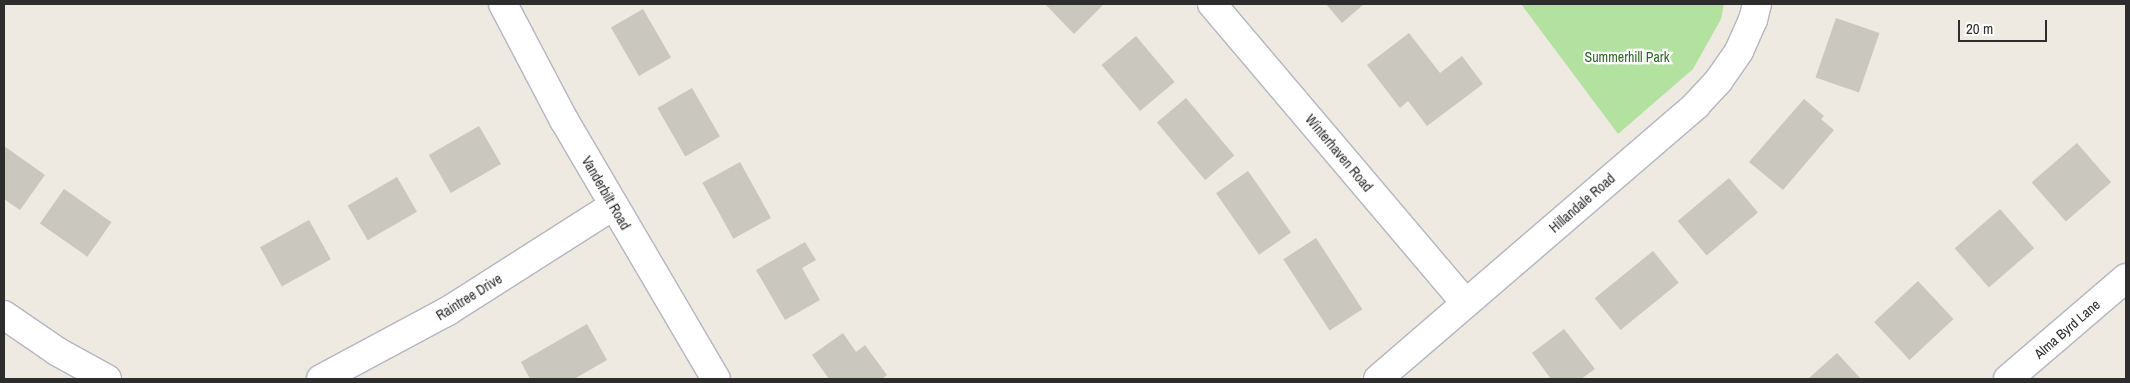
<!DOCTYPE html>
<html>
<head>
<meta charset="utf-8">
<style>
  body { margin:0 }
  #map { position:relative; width:2130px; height:383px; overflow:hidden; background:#eee9e1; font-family:"Archivo Narrow",sans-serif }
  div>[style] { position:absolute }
  .green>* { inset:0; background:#b2e1a0 }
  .building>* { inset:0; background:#cac7bf; transform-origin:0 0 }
  .roads { filter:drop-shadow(1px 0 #b4b6c0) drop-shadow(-1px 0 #b4b6c0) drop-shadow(0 1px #b4b6c0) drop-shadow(0 -1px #b4b6c0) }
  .minor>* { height:28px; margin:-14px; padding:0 14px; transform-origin:14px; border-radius:14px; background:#fff }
  .tertiary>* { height:28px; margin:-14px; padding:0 14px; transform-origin:14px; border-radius:14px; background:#fff }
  span { translate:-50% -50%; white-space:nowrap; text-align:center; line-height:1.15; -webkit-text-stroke:4.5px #fff; paint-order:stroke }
  .park-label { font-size:14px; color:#29691e }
  .street-label { font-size:14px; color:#2d2d2d }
  .frame { position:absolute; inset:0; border:5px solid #2d2d2d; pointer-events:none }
  .scale { position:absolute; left:1958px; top:20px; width:89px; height:22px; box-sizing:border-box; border:2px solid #2d2d2d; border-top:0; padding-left:6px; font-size:15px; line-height:18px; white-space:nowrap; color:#2d2d2d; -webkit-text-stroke:4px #fff; paint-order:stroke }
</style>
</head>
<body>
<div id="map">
  <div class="green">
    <div style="clip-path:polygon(1521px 4px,1724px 4px,1721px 19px,1693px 69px,1618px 134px)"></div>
  </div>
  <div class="building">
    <div style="clip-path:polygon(1045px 4px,1102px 4px,1103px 5px,1074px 34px)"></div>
    <div style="clip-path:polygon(1326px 4px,1364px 4px,1342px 23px)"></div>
    <div style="left:643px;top:9px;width:56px;height:37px;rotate:60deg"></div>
    <div style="left:1836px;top:18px;width:46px;height:63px;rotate:19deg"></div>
    <div style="clip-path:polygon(1409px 33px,1440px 73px,1462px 56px,1483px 84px,1427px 126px,1408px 101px,1400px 108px,1367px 65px)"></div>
    <div style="left:1136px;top:36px;width:60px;height:45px;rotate:50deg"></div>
    <div style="left:692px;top:88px;width:56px;height:40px;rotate:60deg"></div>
    <div style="left:1186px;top:98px;width:75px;height:38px;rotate:50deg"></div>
    <div style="clip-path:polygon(1804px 99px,1824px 116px,1821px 119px,1834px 130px,1783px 190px,1749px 162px)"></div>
    <div style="left:479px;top:126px;width:44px;height:58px;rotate:60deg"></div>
    <div style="left:2077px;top:143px;width:52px;height:60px;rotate:49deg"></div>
    <div style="clip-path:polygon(4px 146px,45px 175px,20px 210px,4px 199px)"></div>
    <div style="left:740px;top:162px;width:64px;height:43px;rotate:61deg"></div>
    <div style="left:1248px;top:171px;width:75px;height:39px;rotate:55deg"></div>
    <div style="left:397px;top:177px;width:40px;height:57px;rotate:60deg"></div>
    <div style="left:1729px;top:178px;width:45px;height:67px;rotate:50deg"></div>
    <div style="left:64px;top:189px;width:58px;height:42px;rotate:35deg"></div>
    <div style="left:2000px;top:209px;width:52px;height:60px;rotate:49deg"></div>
    <div style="left:309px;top:220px;width:45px;height:56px;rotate:61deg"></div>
    <div style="left:1316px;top:238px;width:85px;height:39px;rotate:57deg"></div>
    <div style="clip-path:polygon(805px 242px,816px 260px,802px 268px,820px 300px,785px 320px,756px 270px)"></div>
    <div style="left:1653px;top:251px;width:41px;height:75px;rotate:51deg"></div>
    <div style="left:1918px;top:281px;width:52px;height:60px;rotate:47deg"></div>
    <div style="clip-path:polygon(587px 324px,607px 360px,574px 379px,530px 379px,521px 362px)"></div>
    <div style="clip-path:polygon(1564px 329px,1595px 369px,1581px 379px,1551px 379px,1532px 353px)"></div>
    <div style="clip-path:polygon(843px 333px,856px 352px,865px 345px,887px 375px,882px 379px,829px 379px,812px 355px)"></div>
    <div style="clip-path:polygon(1837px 353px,1861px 379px,1808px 379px)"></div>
  </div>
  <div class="roads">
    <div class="minor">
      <div style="left:1212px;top:4px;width:392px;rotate:49.7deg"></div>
      <div style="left:4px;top:315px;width:65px;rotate:34.4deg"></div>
      <div style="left:58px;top:352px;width:56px;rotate:28.9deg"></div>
      <div style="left:321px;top:379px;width:144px;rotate:-28.2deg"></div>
      <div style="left:448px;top:311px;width:196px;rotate:-32.5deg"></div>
      <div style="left:1378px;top:379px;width:420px;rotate:-40.7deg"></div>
      <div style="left:1696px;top:105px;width:34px;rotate:-47deg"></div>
      <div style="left:1719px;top:80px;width:35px;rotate:-55deg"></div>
      <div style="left:1739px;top:51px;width:34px;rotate:-66deg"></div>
      <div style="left:1753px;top:20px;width:16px;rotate:-76deg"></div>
      <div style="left:2008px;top:379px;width:155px;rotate:-40.6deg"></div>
    </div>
    <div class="tertiary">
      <div style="left:503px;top:4px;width:131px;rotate:62.3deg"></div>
      <div style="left:564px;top:120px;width:300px;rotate:59.6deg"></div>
    </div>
  </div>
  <div class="park-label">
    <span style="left:1627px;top:57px">Summerhill Park</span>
  </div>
  <div class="street-label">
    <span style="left:1339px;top:153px;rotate:50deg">Winterhaven Road</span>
    <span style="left:606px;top:193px;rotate:60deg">Vanderbilt Road</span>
    <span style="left:1582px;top:203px;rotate:-41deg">Hillandale Road</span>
    <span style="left:469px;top:297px;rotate:-32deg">Raintree Drive</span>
    <span style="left:2067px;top:329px;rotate:-41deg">Alma Byrd Lane</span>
  </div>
  <div class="frame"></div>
  <div class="scale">20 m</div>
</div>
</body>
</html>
